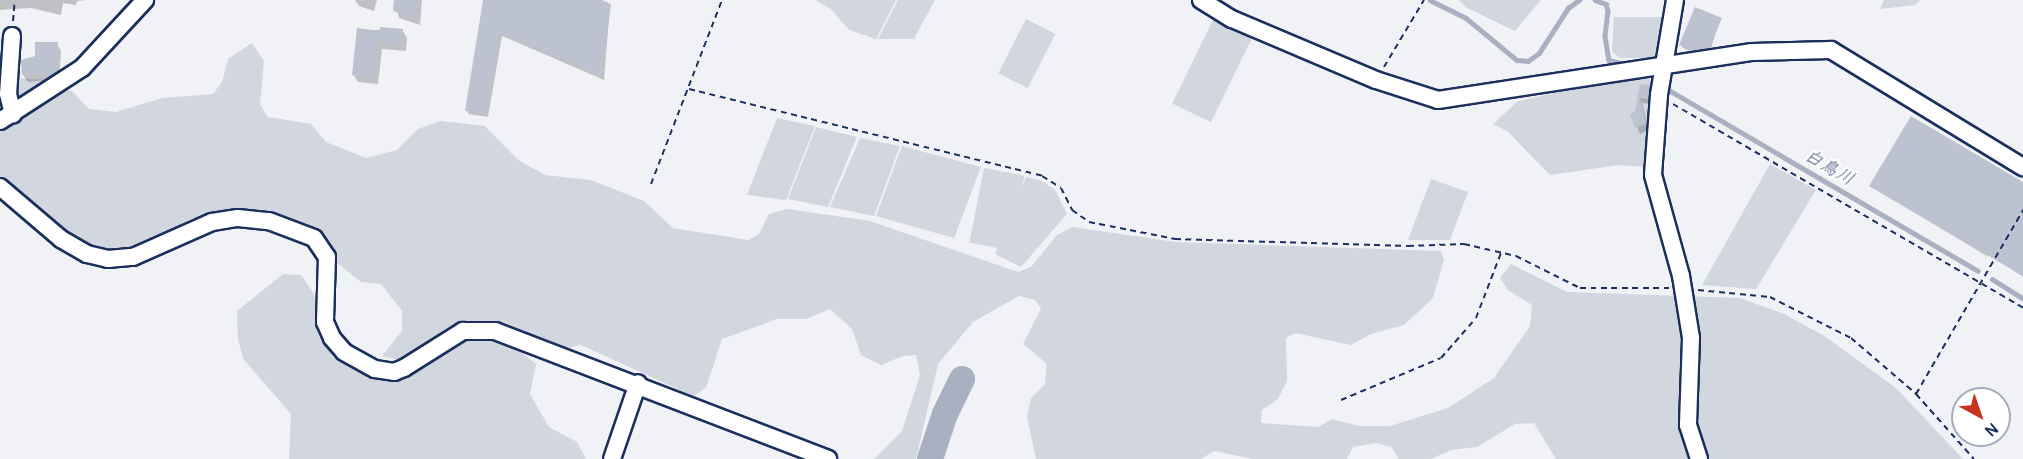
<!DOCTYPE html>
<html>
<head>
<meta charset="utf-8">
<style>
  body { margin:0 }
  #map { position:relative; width:2023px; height:459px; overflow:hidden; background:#f1f2f5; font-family:Pangolin,"Klee One",sans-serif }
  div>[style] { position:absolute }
  .green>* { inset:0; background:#d2d6df; transform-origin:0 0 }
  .shadow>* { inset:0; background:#0003 }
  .stream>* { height:4.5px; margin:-2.25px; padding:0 2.25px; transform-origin:2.25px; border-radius:2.25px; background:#a8b0c2 }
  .river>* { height:26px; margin:-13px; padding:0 13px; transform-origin:13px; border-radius:13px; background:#a8b0c2 }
  .building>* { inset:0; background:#bcc2d0 }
  .path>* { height:2px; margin-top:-1px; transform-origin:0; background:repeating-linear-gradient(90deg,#1b2f5e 0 6px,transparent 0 10.5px) }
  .roads { filter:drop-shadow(2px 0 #1b2f5e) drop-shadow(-2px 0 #1b2f5e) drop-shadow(0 2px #1b2f5e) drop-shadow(0 -2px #1b2f5e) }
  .minor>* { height:16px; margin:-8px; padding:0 8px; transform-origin:8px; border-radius:8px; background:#fff }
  span { translate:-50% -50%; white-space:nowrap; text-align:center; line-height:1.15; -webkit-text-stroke:4.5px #fff; paint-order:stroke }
  .water-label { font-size:18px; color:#4c5c81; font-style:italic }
  .north { position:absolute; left:1951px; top:387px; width:60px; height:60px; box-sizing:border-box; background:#fff; border:2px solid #a4acbf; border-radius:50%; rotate:140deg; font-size:16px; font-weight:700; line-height:24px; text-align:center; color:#1b2f5e }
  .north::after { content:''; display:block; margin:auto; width:21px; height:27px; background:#c8321e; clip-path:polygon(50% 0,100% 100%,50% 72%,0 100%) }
</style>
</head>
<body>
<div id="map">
  <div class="green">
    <div style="clip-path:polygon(815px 0,896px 0,876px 39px,849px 30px,831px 9px)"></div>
    <div style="clip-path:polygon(898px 0,935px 0,914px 39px,878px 39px)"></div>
    <div style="clip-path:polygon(1459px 0,1541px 0,1515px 31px,1467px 8px)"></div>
    <div style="clip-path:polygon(1884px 0,1920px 0,1915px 5px,1880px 9px)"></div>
    <div style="clip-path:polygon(1614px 17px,1665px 17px,1656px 58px,1620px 58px,1612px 52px)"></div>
    <div style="left:1214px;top:18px;width:43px;height:95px;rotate:26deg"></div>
    <div style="left:1026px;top:19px;width:33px;height:61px;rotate:27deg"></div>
    <div style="clip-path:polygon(252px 43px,264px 61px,260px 104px,268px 117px,311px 124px,326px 142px,366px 158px,397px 150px,418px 129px,440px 121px,485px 126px,518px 160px,545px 175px,591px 180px,644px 201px,673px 228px,748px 240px,759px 234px,769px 214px,787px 209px,870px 221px,1018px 272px,1031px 267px,1057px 235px,1072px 227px,1176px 242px,1441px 251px,1444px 260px,1433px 298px,1404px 325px,1371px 334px,1351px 345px,1295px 333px,1286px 338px,1287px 381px,1278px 399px,1262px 410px,1261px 423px,1318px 427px,1332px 419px,1359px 426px,1390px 426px,1448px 408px,1494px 378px,1530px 326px,1532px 305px,1508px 290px,1500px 278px,1511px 264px,1567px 292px,1740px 298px,1784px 314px,1826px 337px,1896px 388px,1963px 459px,1556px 459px,1534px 423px,1515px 424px,1477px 447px,1451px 450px,1431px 459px,1399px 459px,1391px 447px,1376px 443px,1353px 447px,1347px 459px,1253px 459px,1214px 451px,1201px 459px,1036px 459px,1027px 417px,1031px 398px,1045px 384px,1047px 364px,1023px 344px,1041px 309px,1035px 300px,1019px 296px,973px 322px,938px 364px,916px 459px,874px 459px,902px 431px,920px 375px,916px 355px,903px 356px,881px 365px,861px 355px,852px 329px,830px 309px,806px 319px,777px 319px,722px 339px,706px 388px,693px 396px,581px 345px,564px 349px,471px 321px,446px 328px,415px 353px,399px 360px,382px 356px,402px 331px,402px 311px,381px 284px,361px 282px,336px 262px,308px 225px,265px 212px,227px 210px,190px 219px,145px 244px,115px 252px,88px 247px,0 179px,0 125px,63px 90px,72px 91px,89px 109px,116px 112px,162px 98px,213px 94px,222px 82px,228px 59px)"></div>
    <div style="clip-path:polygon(1630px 76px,1648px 77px,1656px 88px,1645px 167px,1619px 165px,1550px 175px,1507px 131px,1493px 124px,1518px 101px)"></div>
    <div style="clip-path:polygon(18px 78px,50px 80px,0 118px,0 80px)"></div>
    <div style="clip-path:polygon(777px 118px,815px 126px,786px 200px,747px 195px)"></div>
    <div style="clip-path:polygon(816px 127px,857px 137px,828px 207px,788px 199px)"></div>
    <div style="clip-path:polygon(860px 138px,900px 146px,874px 216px,830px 207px)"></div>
    <div style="clip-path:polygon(902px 146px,981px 167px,954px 238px,876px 216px)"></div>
    <div style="clip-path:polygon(1770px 164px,1816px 190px,1756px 289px,1702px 285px)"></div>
    <div style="left:984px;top:168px;width:41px;height:76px;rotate:11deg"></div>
    <div style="clip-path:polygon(1026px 177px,1042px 181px,1055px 190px,1067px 214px,1021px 267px,995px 254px)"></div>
    <div style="clip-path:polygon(1431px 179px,1468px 192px,1450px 240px,1408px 240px)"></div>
    <div style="clip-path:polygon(283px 274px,301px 275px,314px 294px,318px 334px,333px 355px,377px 380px,402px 376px,445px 347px,477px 337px,516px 348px,536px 364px,530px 394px,549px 427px,577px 442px,586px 459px,289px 459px,291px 414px,244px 360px,238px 340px,237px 311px)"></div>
  </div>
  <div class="shadow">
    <div style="clip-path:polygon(0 0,87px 0,77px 1px,76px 5px,63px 3px,61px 15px,31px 8px,0 10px)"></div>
    <div style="clip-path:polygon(355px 0,377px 0,374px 11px,359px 6px)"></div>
    <div style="clip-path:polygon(395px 0,422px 0,420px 25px,399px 18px)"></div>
    <div style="clip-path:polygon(484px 0,598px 0,610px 5px,604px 80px,502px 36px,488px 117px,468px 114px)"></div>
    <div style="clip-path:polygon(1720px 20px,1710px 51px,1696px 53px,1683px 48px,1681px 45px)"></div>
    <div style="clip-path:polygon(358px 30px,402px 30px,407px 38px,406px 51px,382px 49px,378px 84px,358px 82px,353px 74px)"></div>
    <div style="clip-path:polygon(57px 44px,61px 51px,59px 79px,28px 82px,23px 75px,36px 57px)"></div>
    <div style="clip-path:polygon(1641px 85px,1649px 86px,1653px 92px,1651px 104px,1642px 103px,1649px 130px,1640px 134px,1632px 115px,1636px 113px)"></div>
    <div style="clip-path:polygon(2023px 184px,2023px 196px,1987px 256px,1870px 186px)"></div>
    <div style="clip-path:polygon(2023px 233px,2023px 277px,2004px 264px)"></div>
  </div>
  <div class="stream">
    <div style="left:1430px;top:0;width:40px;rotate:26.6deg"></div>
    <div style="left:1466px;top:18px;width:66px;rotate:39.5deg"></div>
    <div style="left:1517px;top:60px;width:11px;rotate:5deg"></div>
    <div style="left:1528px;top:61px;width:14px;rotate:-36deg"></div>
    <div style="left:1539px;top:53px;width:54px;rotate:-57.2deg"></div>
    <div style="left:1568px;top:8px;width:14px;rotate:-36deg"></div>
    <div style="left:1595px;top:0;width:12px;rotate:20deg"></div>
    <div style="left:1606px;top:4px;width:7px;rotate:74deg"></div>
    <div style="left:1608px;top:11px;width:25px;rotate:97deg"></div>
    <div style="left:1605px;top:36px;width:24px;rotate:81deg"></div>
    <div style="left:1609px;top:60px;width:16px;rotate:14deg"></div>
    <div style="left:1667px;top:89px;width:360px;rotate:30.3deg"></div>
    <div style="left:1992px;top:279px;width:36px;rotate:32deg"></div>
  </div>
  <div class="river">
    <div style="left:930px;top:459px;width:47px;rotate:-71.6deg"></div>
    <div style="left:945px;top:414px;width:39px;rotate:-64deg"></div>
  </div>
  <div class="building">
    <div style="clip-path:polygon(394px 0,417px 0,416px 18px,393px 11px)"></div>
    <div style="clip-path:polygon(483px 0,602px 0,611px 4px,602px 77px,500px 33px,487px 114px,465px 111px)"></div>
    <div style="clip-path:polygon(1695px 7px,1722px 18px,1709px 48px,1693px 50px,1679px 45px)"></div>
    <div style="clip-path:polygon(380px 27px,403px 29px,402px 44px,378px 41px,374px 77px,352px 75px,357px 28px,380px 31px)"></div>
    <div style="clip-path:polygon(35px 42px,58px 42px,56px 72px,51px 75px,22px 75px,21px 60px,35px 56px)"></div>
    <div style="clip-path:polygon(1640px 84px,1650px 85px,1648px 99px,1640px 98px,1646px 124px,1635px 128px,1630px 114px,1635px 112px)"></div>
    <div style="clip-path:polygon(1911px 116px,2023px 182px,2023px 276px,1869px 186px)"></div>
  </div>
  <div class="path">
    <div style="left:13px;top:21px;width:21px;rotate:-85deg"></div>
    <div style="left:1384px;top:67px;width:78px;rotate:-59.2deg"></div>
    <div style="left:689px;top:89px;width:364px;rotate:13.8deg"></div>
    <div style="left:1042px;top:176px;width:22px;rotate:32deg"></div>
    <div style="left:1061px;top:188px;width:25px;rotate:63deg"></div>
    <div style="left:1072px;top:210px;width:21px;rotate:35deg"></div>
    <div style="left:1089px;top:222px;width:88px;rotate:11.2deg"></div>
    <div style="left:1175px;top:239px;width:233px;rotate:1.7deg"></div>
    <div style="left:1408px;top:246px;width:56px;rotate:-2deg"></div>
    <div style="left:1464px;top:244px;width:53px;rotate:13deg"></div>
    <div style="left:1516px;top:256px;width:72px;rotate:26.6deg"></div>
    <div style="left:1580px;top:288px;width:89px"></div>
    <div style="left:1673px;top:104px;width:405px;rotate:30.2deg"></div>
    <div style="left:651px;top:184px;width:197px;rotate:-68.9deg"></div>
    <div style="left:1698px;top:290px;width:72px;rotate:5.6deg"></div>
    <div style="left:1770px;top:297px;width:91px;rotate:26.8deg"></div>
    <div style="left:1851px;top:338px;width:86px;rotate:40.7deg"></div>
    <div style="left:1916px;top:394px;width:87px;rotate:48.3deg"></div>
    <div style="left:1916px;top:394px;width:213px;rotate:-59.8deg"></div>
    <div style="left:1341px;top:400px;width:108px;rotate:-22.8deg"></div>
    <div style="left:1441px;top:358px;width:53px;rotate:-48.8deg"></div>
    <div style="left:1476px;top:318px;width:70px;rotate:-69deg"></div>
  </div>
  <div class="roads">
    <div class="minor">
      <div style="left:1201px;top:0;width:36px;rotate:32deg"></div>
      <div style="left:1232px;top:19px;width:156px;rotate:23deg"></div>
      <div style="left:1376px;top:80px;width:65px;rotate:17.9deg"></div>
      <div style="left:1438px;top:100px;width:318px;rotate:-8.7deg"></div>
      <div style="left:1752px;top:52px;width:79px;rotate:-1.5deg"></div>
      <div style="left:1831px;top:50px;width:225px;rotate:31.4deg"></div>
      <div style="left:1675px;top:0;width:96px;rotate:99.6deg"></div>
      <div style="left:1659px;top:95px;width:80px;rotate:94.3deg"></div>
      <div style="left:1653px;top:175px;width:105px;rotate:74.5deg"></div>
      <div style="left:1681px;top:276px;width:63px;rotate:80.8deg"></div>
      <div style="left:1691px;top:338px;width:87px;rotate:92deg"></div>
      <div style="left:1688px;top:425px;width:36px;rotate:72deg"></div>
      <div style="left:12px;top:36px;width:58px;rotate:93.9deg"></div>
      <div style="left:8px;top:94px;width:21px;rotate:76deg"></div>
      <div style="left:0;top:121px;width:98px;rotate:-32.9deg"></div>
      <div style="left:82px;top:68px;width:93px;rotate:-47.2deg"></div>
      <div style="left:0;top:187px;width:80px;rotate:40.4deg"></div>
      <div style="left:61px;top:239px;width:30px;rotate:30deg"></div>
      <div style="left:87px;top:254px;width:22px;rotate:13deg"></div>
      <div style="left:108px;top:259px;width:25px;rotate:-5deg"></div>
      <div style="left:133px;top:257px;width:86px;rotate:-23.9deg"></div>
      <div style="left:212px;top:222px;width:26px;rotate:-9deg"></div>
      <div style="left:238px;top:218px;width:31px;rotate:6deg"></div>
      <div style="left:269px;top:221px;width:48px;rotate:20.7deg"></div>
      <div style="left:314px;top:238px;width:23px;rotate:56deg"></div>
      <div style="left:327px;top:257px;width:65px;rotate:91.8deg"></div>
      <div style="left:325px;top:322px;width:17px;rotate:66deg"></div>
      <div style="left:332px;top:338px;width:18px;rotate:49deg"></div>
      <div style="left:344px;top:352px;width:35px;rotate:29deg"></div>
      <div style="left:375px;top:369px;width:19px;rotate:9deg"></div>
      <div style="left:394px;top:372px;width:11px;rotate:-22deg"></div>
      <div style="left:404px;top:368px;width:70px;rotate:-32.1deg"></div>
      <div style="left:463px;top:331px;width:32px"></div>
      <div style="left:495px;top:331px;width:357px;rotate:21deg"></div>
      <div style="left:612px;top:459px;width:80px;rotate:-71.1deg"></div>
    </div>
  </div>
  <div class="water-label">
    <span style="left:1829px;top:168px;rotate:30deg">白鳥川</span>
  </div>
  <div class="north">N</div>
</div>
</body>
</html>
